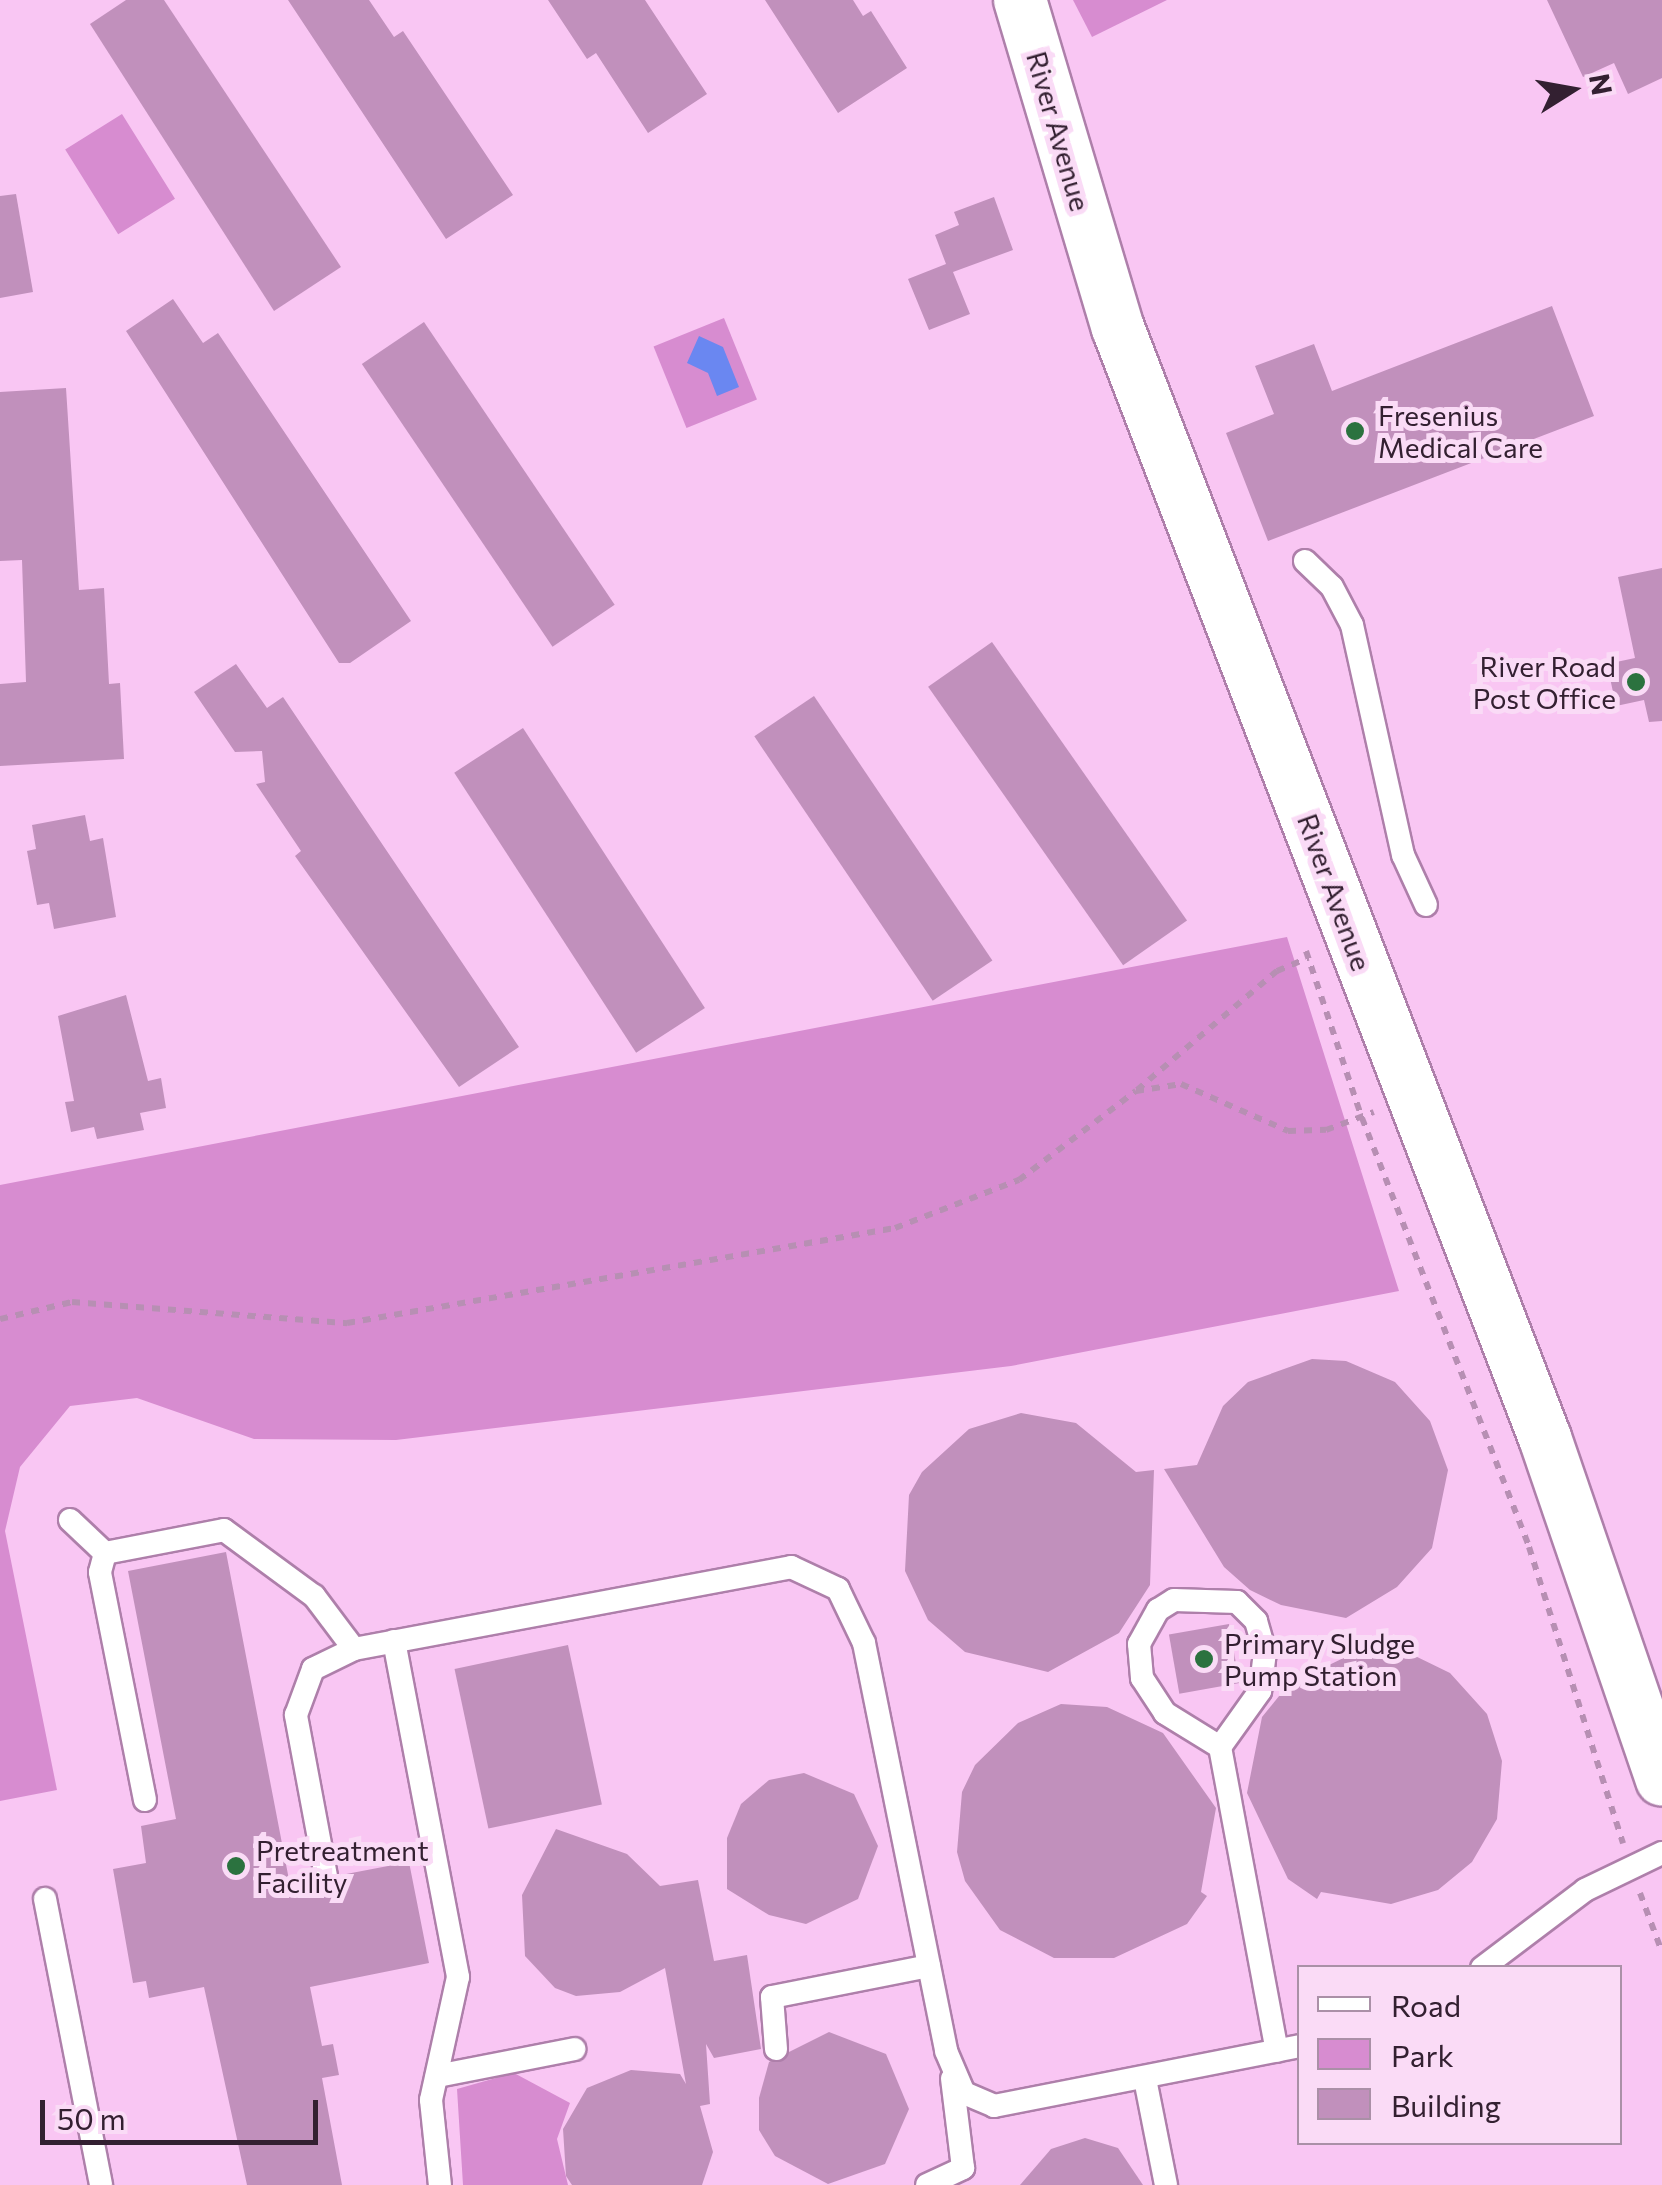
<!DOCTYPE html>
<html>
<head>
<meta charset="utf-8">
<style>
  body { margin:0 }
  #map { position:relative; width:1662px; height:2185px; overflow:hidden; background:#f9c6f3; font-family:Commissioner,sans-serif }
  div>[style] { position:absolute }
  .green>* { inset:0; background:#d78cd0; transform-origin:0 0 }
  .water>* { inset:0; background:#6a87f1 }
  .building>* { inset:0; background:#c190bc; transform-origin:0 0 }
  .path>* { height:6px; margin-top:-3px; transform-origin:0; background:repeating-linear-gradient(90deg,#b78fb3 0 8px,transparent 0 16px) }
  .roads { filter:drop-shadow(2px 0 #ae7faa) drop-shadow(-2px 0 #ae7faa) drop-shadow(0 2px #ae7faa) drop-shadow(0 -2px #ae7faa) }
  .service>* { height:22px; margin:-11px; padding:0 11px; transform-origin:11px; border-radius:11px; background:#fff }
  .tertiary>* { height:52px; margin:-26px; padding:0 26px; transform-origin:26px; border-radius:26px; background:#fff }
  .dots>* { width:28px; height:28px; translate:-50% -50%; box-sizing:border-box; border:5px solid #fadbf6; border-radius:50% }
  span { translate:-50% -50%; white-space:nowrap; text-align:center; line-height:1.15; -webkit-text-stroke:10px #fadbf6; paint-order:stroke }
  .street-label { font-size:28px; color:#332031 }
  .poi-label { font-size:28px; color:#332031 }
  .left { translate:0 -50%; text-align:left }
  .right { translate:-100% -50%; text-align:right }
  .legend { position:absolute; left:1297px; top:1965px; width:325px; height:180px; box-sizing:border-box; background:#fadbf6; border:2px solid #aa90a7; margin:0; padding:12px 18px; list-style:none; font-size:30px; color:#332031 }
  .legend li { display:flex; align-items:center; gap:20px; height:50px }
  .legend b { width:50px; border:2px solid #aa90a7 }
  .north { position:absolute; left:1522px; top:40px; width:100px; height:100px; -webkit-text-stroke:8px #fadbf6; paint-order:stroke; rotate:79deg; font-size:28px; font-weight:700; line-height:40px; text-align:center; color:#332031 }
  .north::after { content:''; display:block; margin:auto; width:35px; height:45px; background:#332031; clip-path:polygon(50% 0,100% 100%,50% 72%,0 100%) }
  .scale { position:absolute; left:40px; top:2100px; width:278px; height:45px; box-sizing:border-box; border:5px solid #332031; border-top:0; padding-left:12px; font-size:30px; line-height:35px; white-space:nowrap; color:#332031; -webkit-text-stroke:8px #fadbf6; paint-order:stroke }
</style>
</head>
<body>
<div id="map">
  <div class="green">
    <div style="clip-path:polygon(1073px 0,1167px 0,1092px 37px)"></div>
    <div style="left:122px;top:114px;width:100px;height:67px;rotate:58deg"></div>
    <div style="left:724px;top:318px;width:88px;height:76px;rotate:68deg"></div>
    <div style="clip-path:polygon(1287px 937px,1399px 1291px,1011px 1366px,396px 1440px,254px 1439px,137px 1398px,70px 1406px,20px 1467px,5px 1531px,57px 1790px,0 1801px,0 1185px)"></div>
    <div style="clip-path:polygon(514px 2073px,570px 2103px,557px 2139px,568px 2185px,463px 2185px,457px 2089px)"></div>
  </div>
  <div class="water">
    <div style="clip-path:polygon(699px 336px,723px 347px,739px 387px,717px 396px,708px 373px,687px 363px)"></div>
  </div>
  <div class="building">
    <div style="clip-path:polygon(126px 0,164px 0,341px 267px,274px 311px,90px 24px)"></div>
    <div style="clip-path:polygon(288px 0,369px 0,394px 37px,403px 31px,513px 195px,446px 239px)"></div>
    <div style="clip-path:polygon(548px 0,645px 0,707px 94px,648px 133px,596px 53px,587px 59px)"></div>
    <div style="clip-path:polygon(765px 0,853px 0,863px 16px,871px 11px,907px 68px,838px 113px)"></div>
    <div style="clip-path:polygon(1547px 0,1662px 0,1662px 78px,1628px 94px,1614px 63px,1583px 77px)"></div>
    <div style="clip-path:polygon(16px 194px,33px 292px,0 298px,0 196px)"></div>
    <div style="clip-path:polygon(994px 197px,1013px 250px,953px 272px,970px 314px,929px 330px,908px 279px,946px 264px,935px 235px,959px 225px,954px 212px)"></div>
    <div style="clip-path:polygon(173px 299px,203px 343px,218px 333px,411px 621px,350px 663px,339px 663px,126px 331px)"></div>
    <div style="clip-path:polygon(1552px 306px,1594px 416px,1268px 541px,1226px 433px,1274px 414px,1255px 366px,1314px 344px,1332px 391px)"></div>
    <div style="left:424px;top:322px;width:341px;height:75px;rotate:56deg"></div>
    <div style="clip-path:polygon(66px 388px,79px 590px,104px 588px,109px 684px,120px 683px,124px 759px,0 766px,0 684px,26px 682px,22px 560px,0 561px,0 392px)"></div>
    <div style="clip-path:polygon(1662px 568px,1662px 721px,1649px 722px,1644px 700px,1616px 706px,1607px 664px,1635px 658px,1618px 577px)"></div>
    <div style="left:992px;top:642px;width:340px;height:78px;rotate:55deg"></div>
    <div style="clip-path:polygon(236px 664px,267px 708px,283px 697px,519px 1047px,459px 1087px,295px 856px,301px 851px,256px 784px,265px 782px,262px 751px,235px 752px,194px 692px)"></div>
    <div style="left:814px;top:696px;width:319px;height:72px;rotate:56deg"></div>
    <div style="left:523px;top:728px;width:334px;height:82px;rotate:57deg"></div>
    <div style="clip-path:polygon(85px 815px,90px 841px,103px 838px,116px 917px,54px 929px,49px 903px,37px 905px,27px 851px,36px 849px,32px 825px)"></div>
    <div style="clip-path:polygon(126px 995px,148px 1081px,161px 1078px,166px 1108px,140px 1113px,144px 1130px,97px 1139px,94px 1127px,71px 1132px,65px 1102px,74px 1101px,58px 1016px)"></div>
    <div style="clip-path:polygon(1312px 1359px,1346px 1361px,1395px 1382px,1430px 1421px,1448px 1470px,1432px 1548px,1397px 1587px,1346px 1618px,1281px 1605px,1250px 1590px,1224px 1567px,1164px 1469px,1197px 1465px,1223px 1406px,1248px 1382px)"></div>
    <div style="clip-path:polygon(1021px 1413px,1076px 1423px,1136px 1472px,1154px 1470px,1150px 1585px,1119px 1633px,1048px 1672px,965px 1652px,928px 1620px,905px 1571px,909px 1495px,922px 1472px,969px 1429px)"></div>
    <div style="clip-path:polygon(226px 1552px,290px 1885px,312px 1881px,330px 1890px,341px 1875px,409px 1862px,429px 1963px,310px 1987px,322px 2046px,333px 2044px,339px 2075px,322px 2078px,342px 2185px,247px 2185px,204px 1987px,149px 1998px,146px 1981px,133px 1983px,113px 1869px,146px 1863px,141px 1826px,176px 1819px,128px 1571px)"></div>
    <div style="left:1229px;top:1624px;width:60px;height:61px;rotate:80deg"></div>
    <div style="left:568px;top:1645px;width:163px;height:116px;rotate:78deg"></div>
    <div style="clip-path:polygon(1364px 1648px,1409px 1653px,1450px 1673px,1487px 1714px,1502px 1761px,1497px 1819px,1472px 1862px,1438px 1890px,1391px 1904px,1321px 1892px,1317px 1899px,1288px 1879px,1247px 1793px,1262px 1717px,1288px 1685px)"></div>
    <div style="clip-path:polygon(1061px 1704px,1107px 1707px,1163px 1733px,1216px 1808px,1201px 1892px,1207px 1896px,1187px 1924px,1114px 1958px,1054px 1958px,1000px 1930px,965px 1881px,957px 1852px,962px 1792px,975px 1765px,1018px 1723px)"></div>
    <div style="clip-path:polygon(804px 1773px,854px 1794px,878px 1846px,858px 1899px,806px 1924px,769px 1915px,727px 1889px,727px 1838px,741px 1804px,769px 1780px)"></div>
    <div style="clip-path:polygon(556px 1829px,627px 1854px,660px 1886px,698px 1880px,714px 1961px,747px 1955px,761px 2049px,714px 2058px,706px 2044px,710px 2104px,700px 2106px,713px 2152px,702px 2185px,572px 2185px,566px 2176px,563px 2129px,587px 2088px,631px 2070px,680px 2074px,686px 2084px,665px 1968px,620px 1992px,576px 1996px,555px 1988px,525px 1956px,522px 1895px)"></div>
    <div style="clip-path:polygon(829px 2032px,886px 2054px,909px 2109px,885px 2164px,828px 2184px,775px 2156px,759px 2130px,759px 2098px,769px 2062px)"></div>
    <div style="clip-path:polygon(1085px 2138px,1118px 2148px,1143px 2185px,1020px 2185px,1051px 2149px)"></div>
  </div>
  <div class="path">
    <div style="left:1306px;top:951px;width:176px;rotate:71.5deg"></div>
    <div style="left:1362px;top:1118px;width:460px;rotate:68.7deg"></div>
    <div style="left:1529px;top:1547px;width:311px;rotate:72.4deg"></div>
    <div style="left:1137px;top:1090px;width:184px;rotate:-40.4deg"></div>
    <div style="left:1277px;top:971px;width:34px;rotate:-23deg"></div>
    <div style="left:0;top:1319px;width:74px;rotate:-13.3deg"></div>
    <div style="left:72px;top:1302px;width:276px;rotate:4.4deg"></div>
    <div style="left:347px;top:1323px;width:556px;rotate:-9.83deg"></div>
    <div style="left:895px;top:1228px;width:133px;rotate:-21.2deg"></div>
    <div style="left:1019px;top:1180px;width:147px;rotate:-37.3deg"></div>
    <div style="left:1136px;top:1091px;width:46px;rotate:-8.8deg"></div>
    <div style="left:1181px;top:1084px;width:117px;rotate:23.7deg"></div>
    <div style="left:1288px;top:1131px;width:38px;rotate:-2deg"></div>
    <div style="left:1326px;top:1130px;width:51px;rotate:-20.6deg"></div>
    <div style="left:1640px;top:1893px;width:63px;rotate:69.6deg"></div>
  </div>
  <div class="roads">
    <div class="service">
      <div style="left:1305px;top:561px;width:37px;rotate:44deg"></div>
      <div style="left:1332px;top:587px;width:43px;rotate:62.2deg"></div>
      <div style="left:1352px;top:625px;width:236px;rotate:77.5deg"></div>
      <div style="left:1403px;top:855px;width:55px;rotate:65.3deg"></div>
      <div style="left:70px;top:1520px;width:48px;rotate:43.3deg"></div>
      <div style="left:394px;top:1641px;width:342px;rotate:79.2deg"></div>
      <div style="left:458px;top:1977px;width:126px;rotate:102.4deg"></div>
      <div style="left:431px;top:2100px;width:85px;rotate:84deg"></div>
      <div style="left:1220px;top:1747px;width:65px;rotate:-148.3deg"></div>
      <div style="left:1165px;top:1713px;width:42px;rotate:-123.3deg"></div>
      <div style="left:1142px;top:1678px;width:34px;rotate:-95deg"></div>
      <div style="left:1139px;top:1644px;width:39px;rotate:-61deg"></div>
      <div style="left:1158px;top:1610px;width:19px;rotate:-32deg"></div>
      <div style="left:1174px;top:1600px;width:63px;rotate:1.8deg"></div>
      <div style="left:1237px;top:1602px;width:27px;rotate:45deg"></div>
      <div style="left:1256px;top:1621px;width:32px;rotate:74deg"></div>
      <div style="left:1265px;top:1652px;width:39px;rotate:97deg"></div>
      <div style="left:1260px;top:1691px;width:69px;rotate:125.5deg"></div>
      <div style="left:1220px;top:1747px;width:309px;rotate:79.4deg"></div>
      <div style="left:145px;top:1800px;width:232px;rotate:-101.2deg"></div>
      <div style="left:100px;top:1572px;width:20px;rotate:-75deg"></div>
      <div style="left:105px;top:1553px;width:121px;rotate:-10.9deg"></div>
      <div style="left:224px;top:1530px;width:112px;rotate:36.3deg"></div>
      <div style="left:314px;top:1596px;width:66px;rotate:53deg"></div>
      <div style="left:326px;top:1876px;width:164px;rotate:-100.6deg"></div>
      <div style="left:296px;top:1715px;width:49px;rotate:-69.7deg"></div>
      <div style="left:313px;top:1669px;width:46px;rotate:-26deg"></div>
      <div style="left:354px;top:1649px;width:445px;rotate:-10.6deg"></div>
      <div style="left:791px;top:1567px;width:52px;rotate:25.1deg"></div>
      <div style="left:838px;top:1589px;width:60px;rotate:64.3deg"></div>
      <div style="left:864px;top:1643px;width:416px;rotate:78.6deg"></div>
      <div style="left:946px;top:2051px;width:46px;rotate:66.8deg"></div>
      <div style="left:964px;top:2093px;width:33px;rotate:23deg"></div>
      <div style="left:994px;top:2106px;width:312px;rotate:-11.1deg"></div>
      <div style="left:45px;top:1899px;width:291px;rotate:78.9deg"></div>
      <div style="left:1482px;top:1968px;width:129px;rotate:-37.1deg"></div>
      <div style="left:1585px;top:1890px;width:85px;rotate:-25.7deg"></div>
      <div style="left:776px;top:2049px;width:52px;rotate:-94.4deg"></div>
      <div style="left:772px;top:1997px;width:160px;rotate:-11.2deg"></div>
      <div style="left:437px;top:2076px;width:140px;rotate:-11.1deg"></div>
      <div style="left:1145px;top:2079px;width:108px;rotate:78.8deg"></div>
      <div style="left:927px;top:2185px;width:40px;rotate:-25deg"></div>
      <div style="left:963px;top:2168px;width:90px;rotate:-97deg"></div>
    </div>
    <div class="tertiary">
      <div style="left:1020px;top:0;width:342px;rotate:73.4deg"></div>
      <div style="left:1118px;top:328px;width:1189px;rotate:68.96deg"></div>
      <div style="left:1545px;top:1438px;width:361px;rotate:71.1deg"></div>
    </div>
  </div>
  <div class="dots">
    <div style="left:1355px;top:431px;background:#2b723f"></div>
    <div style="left:1636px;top:682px;background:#2b723f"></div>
    <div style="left:1204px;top:1659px;background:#2b723f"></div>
    <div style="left:236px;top:1866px;background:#2b723f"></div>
  </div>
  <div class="street-label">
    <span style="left:1059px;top:131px;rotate:74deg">River Avenue</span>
    <span style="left:1335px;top:892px;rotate:70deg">River Avenue</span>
  </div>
  <div class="poi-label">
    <span class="left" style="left:1378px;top:431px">Fresenius<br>Medical Care</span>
    <span class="right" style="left:1616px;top:682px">River Road<br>Post Office</span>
    <span class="left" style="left:1224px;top:1659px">Primary Sludge<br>Pump Station</span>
    <span class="left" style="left:256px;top:1866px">Pretreatment<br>Facility</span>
  </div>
  <ul class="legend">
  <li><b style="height:12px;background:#fff"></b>Road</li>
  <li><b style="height:28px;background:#d78cd0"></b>Park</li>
  <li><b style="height:28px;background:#c190bc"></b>Building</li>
  </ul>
  <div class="north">N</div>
  <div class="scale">50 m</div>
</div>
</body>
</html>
